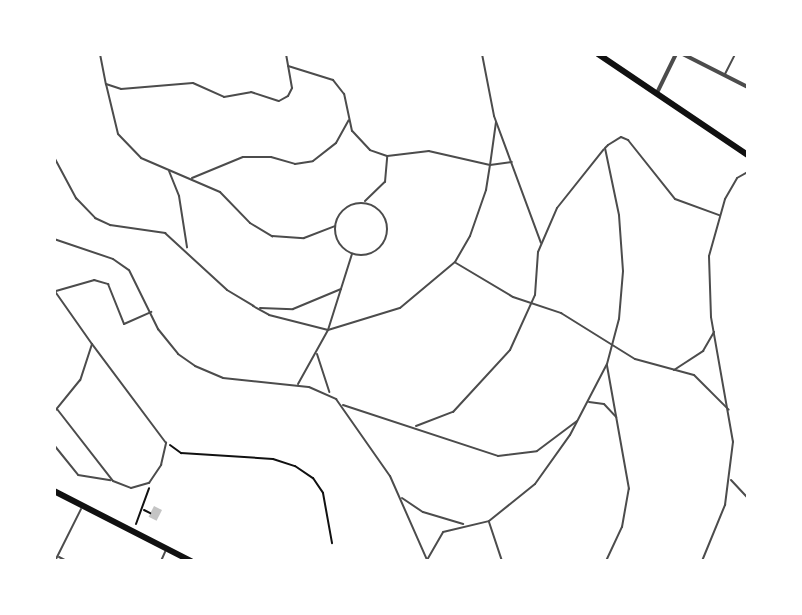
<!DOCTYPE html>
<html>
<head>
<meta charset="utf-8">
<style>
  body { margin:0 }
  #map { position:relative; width:802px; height:615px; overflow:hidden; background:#fff; font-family:"Varela Round",sans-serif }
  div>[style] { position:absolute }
  .building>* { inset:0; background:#c4c4c4; transform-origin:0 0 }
  .path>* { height:2px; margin:-1px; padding:0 1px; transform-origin:1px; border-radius:1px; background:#111 }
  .service>* { height:2px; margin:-1px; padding:0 1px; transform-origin:1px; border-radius:1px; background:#4c4c4c }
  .service>.ring { margin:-1px; padding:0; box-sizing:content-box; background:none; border:2px solid #4c4c4c; border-radius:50% }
  .minor>* { height:3.5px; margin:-1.75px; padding:0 1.75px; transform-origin:1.75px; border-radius:1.75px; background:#4c4c4c }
  .primary>* { height:6px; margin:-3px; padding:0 3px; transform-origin:3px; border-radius:3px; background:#111 }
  span { translate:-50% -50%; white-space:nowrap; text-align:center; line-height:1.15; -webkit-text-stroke:7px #fff; paint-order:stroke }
  .frame { position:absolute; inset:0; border:56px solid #fff; pointer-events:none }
</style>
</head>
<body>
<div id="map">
  <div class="building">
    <div style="left:154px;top:506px;width:9px;height:12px;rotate:27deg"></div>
  </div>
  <div class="path">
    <div style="left:170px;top:445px;width:14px;rotate:36deg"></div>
    <div style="left:181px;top:453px;width:92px;rotate:3.7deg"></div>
    <div style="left:273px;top:459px;width:23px;rotate:18deg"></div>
    <div style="left:295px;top:466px;width:22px;rotate:34deg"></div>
    <div style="left:313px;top:478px;width:18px;rotate:56deg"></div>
    <div style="left:323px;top:493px;width:51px;rotate:79.8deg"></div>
    <div style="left:144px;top:510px;width:7px;rotate:27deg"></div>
    <div style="left:136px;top:524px;width:38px;rotate:-70deg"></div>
  </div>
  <div class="service">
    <div style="left:100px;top:54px;width:31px;rotate:79deg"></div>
    <div style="left:106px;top:84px;width:16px;rotate:18deg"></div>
    <div style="left:121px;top:89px;width:72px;rotate:-4.8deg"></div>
    <div style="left:193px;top:83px;width:34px;rotate:24deg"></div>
    <div style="left:224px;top:97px;width:27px;rotate:-10deg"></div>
    <div style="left:251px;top:92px;width:29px;rotate:18deg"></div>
    <div style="left:279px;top:101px;width:10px;rotate:-29deg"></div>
    <div style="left:288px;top:96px;width:9px;rotate:-63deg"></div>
    <div style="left:292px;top:88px;width:35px;rotate:-100deg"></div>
    <div style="left:482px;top:54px;width:63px;rotate:79deg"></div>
    <div style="left:494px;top:116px;width:135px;rotate:69.7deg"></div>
    <div style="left:649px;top:54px;width:4px"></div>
    <div style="left:725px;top:74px;width:22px;rotate:-63deg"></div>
    <div style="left:106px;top:84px;width:51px;rotate:76.5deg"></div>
    <div style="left:118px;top:134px;width:33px;rotate:46deg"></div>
    <div style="left:141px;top:158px;width:86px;rotate:23.3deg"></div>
    <div style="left:220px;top:192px;width:43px;rotate:45.9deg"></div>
    <div style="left:250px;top:223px;width:26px;rotate:31deg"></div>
    <div style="left:272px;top:236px;width:32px;rotate:4deg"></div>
    <div style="left:304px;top:238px;width:33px;rotate:-21deg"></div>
    <div style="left:496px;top:122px;width:43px;rotate:97.9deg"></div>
    <div style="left:490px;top:165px;width:22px;rotate:-8deg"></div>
    <div style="left:54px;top:157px;width:47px;rotate:61.8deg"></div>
    <div style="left:76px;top:198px;width:28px;rotate:46deg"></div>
    <div style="left:95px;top:218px;width:17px;rotate:25deg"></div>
    <div style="left:110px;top:225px;width:56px;rotate:8.3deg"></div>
    <div style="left:165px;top:233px;width:84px;rotate:42.6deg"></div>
    <div style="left:227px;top:290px;width:31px;rotate:31deg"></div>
    <div style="left:169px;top:171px;width:27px;rotate:68deg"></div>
    <div style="left:179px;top:196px;width:52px;rotate:81.1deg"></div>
    <div style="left:192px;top:178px;width:55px;rotate:-22.4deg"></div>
    <div style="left:243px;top:157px;width:28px"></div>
    <div style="left:271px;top:157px;width:25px;rotate:16deg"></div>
    <div style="left:295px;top:164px;width:18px;rotate:-9deg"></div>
    <div style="left:313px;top:161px;width:29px;rotate:-38deg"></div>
    <div style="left:336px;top:143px;width:26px;rotate:-61deg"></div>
    <div style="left:365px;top:201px;width:28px;rotate:-44deg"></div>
    <div style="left:385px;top:182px;width:25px;rotate:-85deg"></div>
    <div class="ring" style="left:335px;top:203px;width:50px;height:50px"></div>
    <div style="left:54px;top:239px;width:62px;rotate:18.7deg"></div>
    <div style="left:113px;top:259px;width:19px;rotate:35deg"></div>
    <div style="left:129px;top:270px;width:66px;rotate:63.8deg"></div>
    <div style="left:158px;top:329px;width:32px;rotate:51deg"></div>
    <div style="left:178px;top:354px;width:21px;rotate:35deg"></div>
    <div style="left:195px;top:366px;width:30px;rotate:23deg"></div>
    <div style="left:223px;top:378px;width:86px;rotate:6deg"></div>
    <div style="left:309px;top:387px;width:30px;rotate:24deg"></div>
    <div style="left:336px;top:399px;width:94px;rotate:55deg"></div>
    <div style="left:390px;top:476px;width:92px;rotate:66.2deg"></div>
    <div style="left:456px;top:263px;width:66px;rotate:30.8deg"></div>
    <div style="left:513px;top:297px;width:51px;rotate:18.4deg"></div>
    <div style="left:561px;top:313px;width:87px;rotate:31.9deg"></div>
    <div style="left:635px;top:359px;width:61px;rotate:15.2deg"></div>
    <div style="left:694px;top:375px;width:49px;rotate:45deg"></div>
    <div style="left:54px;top:290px;width:66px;rotate:54.9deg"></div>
    <div style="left:92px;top:344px;width:38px;rotate:108deg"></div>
    <div style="left:80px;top:380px;width:41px;rotate:129.1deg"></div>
    <div style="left:56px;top:291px;width:40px;rotate:-16deg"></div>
    <div style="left:94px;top:280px;width:15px;rotate:16deg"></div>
    <div style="left:108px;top:284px;width:43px;rotate:68.2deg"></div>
    <div style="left:124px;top:324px;width:30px;rotate:-24deg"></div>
    <div style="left:253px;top:306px;width:18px;rotate:29deg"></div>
    <div style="left:269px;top:315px;width:61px;rotate:14.3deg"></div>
    <div style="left:328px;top:330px;width:75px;rotate:-17deg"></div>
    <div style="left:400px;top:308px;width:72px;rotate:-39.9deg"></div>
    <div style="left:455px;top:262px;width:30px;rotate:-60deg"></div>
    <div style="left:470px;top:236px;width:49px;rotate:-70.8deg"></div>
    <div style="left:486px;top:190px;width:25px;rotate:-81deg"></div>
    <div style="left:490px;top:165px;width:63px;rotate:-167.1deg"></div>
    <div style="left:429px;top:151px;width:42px;rotate:173.2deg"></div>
    <div style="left:387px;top:156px;width:18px;rotate:-161deg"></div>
    <div style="left:370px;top:150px;width:26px;rotate:-133deg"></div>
    <div style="left:352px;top:131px;width:38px;rotate:-102deg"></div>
    <div style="left:344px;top:94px;width:18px;rotate:-128deg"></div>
    <div style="left:333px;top:80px;width:47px;rotate:-162.7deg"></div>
    <div style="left:260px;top:308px;width:33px;rotate:2deg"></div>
    <div style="left:293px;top:309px;width:52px;rotate:-22.6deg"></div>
    <div style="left:317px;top:354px;width:40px;rotate:72deg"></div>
    <div style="left:674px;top:370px;width:35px;rotate:-33deg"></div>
    <div style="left:703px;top:351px;width:22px;rotate:-60deg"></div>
    <div style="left:298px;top:384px;width:62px;rotate:-60.9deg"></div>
    <div style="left:328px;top:330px;width:80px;rotate:-72.5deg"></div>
    <div style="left:589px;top:402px;width:15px;rotate:8deg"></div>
    <div style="left:604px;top:404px;width:18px;rotate:47deg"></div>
    <div style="left:343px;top:405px;width:163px;rotate:18.2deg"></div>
    <div style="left:498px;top:456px;width:39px;rotate:-7deg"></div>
    <div style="left:537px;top:451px;width:50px;rotate:-36.9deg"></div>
    <div style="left:57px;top:409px;width:91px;rotate:52.1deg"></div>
    <div style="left:113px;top:481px;width:19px;rotate:21deg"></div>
    <div style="left:131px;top:488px;width:19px;rotate:-16deg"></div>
    <div style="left:149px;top:483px;width:22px;rotate:-56deg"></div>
    <div style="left:161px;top:465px;width:23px;rotate:-77deg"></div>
    <div style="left:166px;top:443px;width:124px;rotate:-126.8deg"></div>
    <div style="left:416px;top:426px;width:40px;rotate:-21deg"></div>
    <div style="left:453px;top:412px;width:84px;rotate:-47.4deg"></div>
    <div style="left:510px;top:350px;width:60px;rotate:-65.6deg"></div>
    <div style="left:535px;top:295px;width:43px;rotate:-86deg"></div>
    <div style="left:538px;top:252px;width:48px;rotate:-66.6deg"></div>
    <div style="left:557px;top:208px;width:75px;rotate:-51.5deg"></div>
    <div style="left:54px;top:445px;width:38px;rotate:51deg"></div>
    <div style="left:78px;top:475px;width:33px;rotate:9deg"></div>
    <div style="left:731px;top:480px;width:25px;rotate:47deg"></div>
    <div style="left:402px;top:498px;width:25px;rotate:34deg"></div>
    <div style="left:423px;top:512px;width:42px;rotate:16.7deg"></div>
    <div style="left:489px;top:522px;width:41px;rotate:71.6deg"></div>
    <div style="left:59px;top:557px;width:9px;rotate:27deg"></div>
    <div style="left:427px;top:560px;width:32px;rotate:-60deg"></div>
    <div style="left:443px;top:532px;width:47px;rotate:-13.4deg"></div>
    <div style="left:489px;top:521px;width:59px;rotate:-38.8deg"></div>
    <div style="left:535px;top:484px;width:60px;rotate:-54.5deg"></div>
    <div style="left:570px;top:435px;width:80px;rotate:-62.5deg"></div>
    <div style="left:607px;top:364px;width:47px;rotate:-75.1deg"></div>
    <div style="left:619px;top:319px;width:48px;rotate:-85.2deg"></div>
    <div style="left:623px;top:271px;width:56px;rotate:-94.1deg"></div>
    <div style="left:619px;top:215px;width:68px;rotate:-101.8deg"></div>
    <div style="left:605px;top:148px;width:4px;rotate:-45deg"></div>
    <div style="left:608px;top:145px;width:15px;rotate:-32deg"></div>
    <div style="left:621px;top:137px;width:8px;rotate:23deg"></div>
    <div style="left:628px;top:140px;width:75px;rotate:51.5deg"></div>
    <div style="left:675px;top:199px;width:47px;rotate:20deg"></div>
    <div style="left:55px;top:561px;width:58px;rotate:-63.4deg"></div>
    <div style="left:161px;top:561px;width:10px;rotate:-66deg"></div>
    <div style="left:606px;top:561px;width:38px;rotate:-65deg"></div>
    <div style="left:622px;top:527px;width:39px;rotate:-80deg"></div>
    <div style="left:629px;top:489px;width:126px;rotate:-100.1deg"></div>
    <div style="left:702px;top:561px;width:61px;rotate:-67.7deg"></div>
    <div style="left:725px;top:505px;width:64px;rotate:-82.8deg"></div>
    <div style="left:733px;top:442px;width:127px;rotate:-100deg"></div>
    <div style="left:711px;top:317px;width:61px;rotate:-91.9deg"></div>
    <div style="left:709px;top:256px;width:59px;rotate:-74.3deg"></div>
    <div style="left:725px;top:199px;width:24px;rotate:-60deg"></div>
    <div style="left:737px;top:178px;width:13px;rotate:-29deg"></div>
  </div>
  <div class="minor">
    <div style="left:683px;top:54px;width:73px;rotate:26.9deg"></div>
    <div style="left:657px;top:93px;width:43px;rotate:-64deg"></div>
  </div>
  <div class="primary">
    <div style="left:598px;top:54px;width:181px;rotate:34deg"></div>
    <div style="left:54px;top:491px;width:154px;rotate:27.1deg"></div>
  </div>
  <div class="frame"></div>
</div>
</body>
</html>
